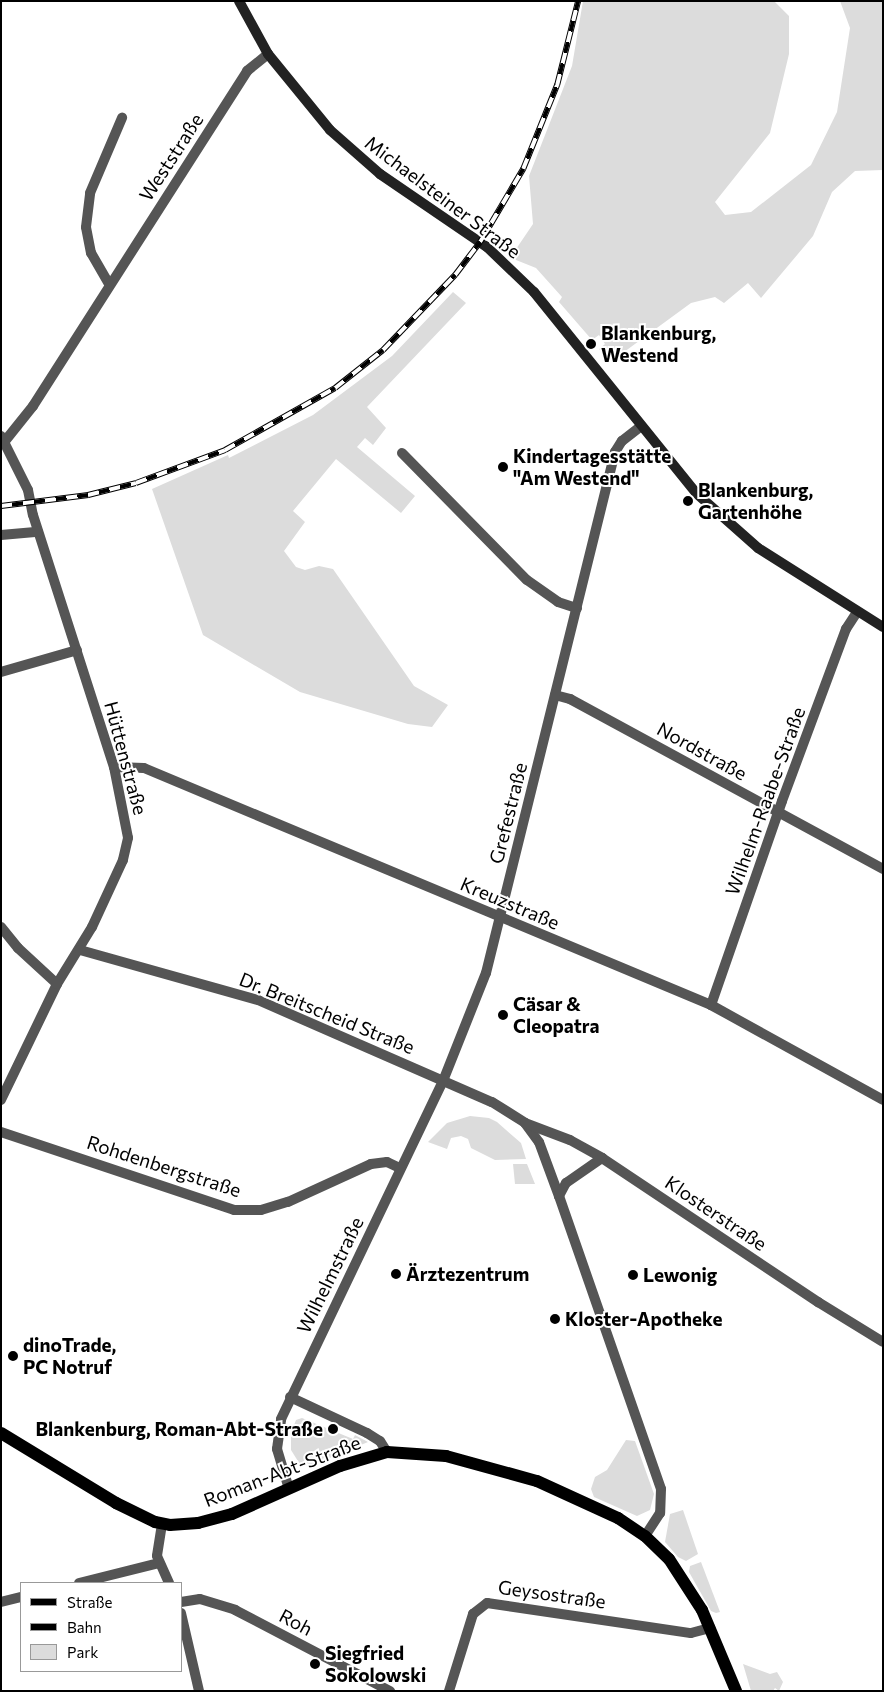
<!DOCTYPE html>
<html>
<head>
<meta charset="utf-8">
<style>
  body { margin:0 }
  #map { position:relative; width:884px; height:1692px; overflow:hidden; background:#fff; font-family:Commissioner,sans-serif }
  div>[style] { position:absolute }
  .green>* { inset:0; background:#dcdcdc }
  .street>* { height:10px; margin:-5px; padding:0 5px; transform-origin:5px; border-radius:5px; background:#555 }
  .secondary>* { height:10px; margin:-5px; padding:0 5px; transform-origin:5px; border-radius:5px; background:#222 }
  .primary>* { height:12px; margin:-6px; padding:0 6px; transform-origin:6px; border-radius:6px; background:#000 }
  .rail>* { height:5.5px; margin-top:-2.75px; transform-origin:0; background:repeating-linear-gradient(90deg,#fff 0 11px,#000 0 22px); box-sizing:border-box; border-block:1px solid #000 }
  .dots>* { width:14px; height:14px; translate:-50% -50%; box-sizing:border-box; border:2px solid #fff; border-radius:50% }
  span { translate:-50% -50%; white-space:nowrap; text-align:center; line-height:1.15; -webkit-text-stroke:4px #fff; paint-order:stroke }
  .street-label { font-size:19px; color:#000 }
  .poi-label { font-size:19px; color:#000; font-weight:700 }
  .left { translate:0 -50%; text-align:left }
  .right { translate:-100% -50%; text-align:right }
  .frame { position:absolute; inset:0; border:2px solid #000; pointer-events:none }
  .legend { position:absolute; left:20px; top:1582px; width:162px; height:90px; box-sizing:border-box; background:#fff; border:1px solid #999; margin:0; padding:6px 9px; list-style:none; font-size:15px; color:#000 }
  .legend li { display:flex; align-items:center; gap:10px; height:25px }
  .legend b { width:25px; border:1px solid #999 }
</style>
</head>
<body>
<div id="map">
  <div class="green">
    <div style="clip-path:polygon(583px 1px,774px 1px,789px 16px,789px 54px,770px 133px,715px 202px,725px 215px,751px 212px,811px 165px,837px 112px,850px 28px,840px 1px,883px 1px,883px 170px,855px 171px,832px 192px,813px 236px,761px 298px,748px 283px,724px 303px,715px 297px,691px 303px,609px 363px,599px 349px,605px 344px,599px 335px,592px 340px,559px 302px,562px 297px,536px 268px,516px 260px,512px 255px,533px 224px,529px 176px,572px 66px)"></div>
    <div style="clip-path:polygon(453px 292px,466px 303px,367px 407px,386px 428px,373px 445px,365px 438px,357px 447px,415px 496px,401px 513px,336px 459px,293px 511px,305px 522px,284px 551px,296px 567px,305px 570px,319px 566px,333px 569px,414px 686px,448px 705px,432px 727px,408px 724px,300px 692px,203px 635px,152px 489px,228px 455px,229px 458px,313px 415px,392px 356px)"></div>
    <div style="clip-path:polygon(470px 1116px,489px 1118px,497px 1122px,521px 1143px,526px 1159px,495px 1160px,471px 1148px,468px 1139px,461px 1136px,451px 1138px,447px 1149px,428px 1142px,447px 1123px)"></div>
    <div style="clip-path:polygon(513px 1164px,527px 1164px,535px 1184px,515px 1184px)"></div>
    <div style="clip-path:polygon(302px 1418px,353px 1439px,355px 1435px,368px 1442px,310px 1466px,301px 1466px,291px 1450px,291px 1433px,296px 1420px)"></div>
    <div style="clip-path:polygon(626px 1440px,635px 1441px,654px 1494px,650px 1510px,637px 1516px,594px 1497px,591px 1489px,595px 1477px,607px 1470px)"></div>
    <div style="clip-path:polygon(683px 1510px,698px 1554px,686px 1561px,678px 1557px,665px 1542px,670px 1514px)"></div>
    <div style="clip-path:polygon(701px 1562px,720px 1612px,716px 1613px,711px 1611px,689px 1572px,690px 1566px)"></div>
    <div style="clip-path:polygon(743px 1664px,770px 1674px,777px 1672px,783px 1682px,779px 1691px,775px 1688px,773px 1691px,751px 1691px)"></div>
  </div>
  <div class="street">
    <div style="left:109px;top:284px;width:36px;rotate:-120deg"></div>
    <div style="left:91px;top:253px;width:26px;rotate:-101deg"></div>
    <div style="left:86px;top:227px;width:34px;rotate:-83deg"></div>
    <div style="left:90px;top:193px;width:82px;rotate:-66.9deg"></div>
    <div style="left:1px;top:436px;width:60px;rotate:63.4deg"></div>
    <div style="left:28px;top:490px;width:25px;rotate:79deg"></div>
    <div style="left:33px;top:515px;width:265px;rotate:72.2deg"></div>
    <div style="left:114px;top:767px;width:72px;rotate:78.8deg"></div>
    <div style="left:128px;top:838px;width:23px;rotate:103deg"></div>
    <div style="left:123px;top:860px;width:74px;rotate:114.8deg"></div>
    <div style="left:92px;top:927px;width:67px;rotate:121.6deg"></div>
    <div style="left:57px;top:984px;width:129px;rotate:115.8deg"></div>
    <div style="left:5px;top:441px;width:45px;rotate:-51.3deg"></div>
    <div style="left:33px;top:406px;width:398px;rotate:-57.4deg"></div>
    <div style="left:247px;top:71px;width:27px;rotate:-39deg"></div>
    <div style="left:402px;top:453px;width:178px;rotate:45.5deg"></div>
    <div style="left:527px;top:580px;width:38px;rotate:35deg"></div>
    <div style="left:558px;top:602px;width:20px;rotate:18deg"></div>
    <div style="left:1px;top:535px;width:37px;rotate:-5deg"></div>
    <div style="left:1px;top:672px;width:79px;rotate:-16.1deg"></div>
    <div style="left:555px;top:695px;width:16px;rotate:15deg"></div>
    <div style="left:570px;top:699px;width:356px;rotate:28.5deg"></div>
    <div style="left:114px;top:767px;width:30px;rotate:2deg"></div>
    <div style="left:144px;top:768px;width:615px;rotate:22.68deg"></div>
    <div style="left:711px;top:1005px;width:196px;rotate:28.9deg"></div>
    <div style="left:1px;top:927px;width:27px;rotate:51deg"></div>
    <div style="left:18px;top:948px;width:53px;rotate:42.7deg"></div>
    <div style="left:80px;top:950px;width:185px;rotate:15.7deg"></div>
    <div style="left:258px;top:1000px;width:255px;rotate:23.6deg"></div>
    <div style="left:492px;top:1102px;width:39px;rotate:32deg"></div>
    <div style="left:525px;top:1123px;width:24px;rotate:54deg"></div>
    <div style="left:539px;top:1142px;width:58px;rotate:69.7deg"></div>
    <div style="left:559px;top:1196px;width:310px;rotate:70.8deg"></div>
    <div style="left:661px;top:1489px;width:24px;rotate:92deg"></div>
    <div style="left:660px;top:1513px;width:27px;rotate:123deg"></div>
    <div style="left:711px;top:1005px;width:216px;rotate:-70.8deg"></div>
    <div style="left:782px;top:801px;width:184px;rotate:-69.6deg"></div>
    <div style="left:846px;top:629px;width:20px;rotate:-57deg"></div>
    <div style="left:525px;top:1123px;width:48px;rotate:20.7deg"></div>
    <div style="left:570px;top:1140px;width:37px;rotate:29deg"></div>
    <div style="left:602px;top:1158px;width:260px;rotate:33.7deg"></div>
    <div style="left:818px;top:1302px;width:76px;rotate:31.6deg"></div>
    <div style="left:1px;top:1132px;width:246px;rotate:18.5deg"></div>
    <div style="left:234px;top:1210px;width:27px"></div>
    <div style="left:261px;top:1210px;width:28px;rotate:-17deg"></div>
    <div style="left:288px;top:1202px;width:91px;rotate:-24.6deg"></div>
    <div style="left:371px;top:1164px;width:16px;rotate:-7deg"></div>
    <div style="left:387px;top:1162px;width:14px;rotate:25deg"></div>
    <div style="left:559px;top:1196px;width:15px;rotate:-62deg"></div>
    <div style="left:566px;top:1183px;width:44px;rotate:-34.8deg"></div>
    <div style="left:290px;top:1397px;width:85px;rotate:25.1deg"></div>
    <div style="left:367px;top:1433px;width:15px;rotate:32deg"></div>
    <div style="left:380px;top:1441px;width:13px;rotate:58deg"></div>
    <div style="left:289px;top:1489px;width:42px;rotate:-106.7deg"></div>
    <div style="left:277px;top:1449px;width:30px;rotate:-82deg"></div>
    <div style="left:281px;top:1419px;width:375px;rotate:-64.4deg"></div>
    <div style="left:443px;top:1081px;width:116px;rotate:-68.3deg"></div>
    <div style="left:486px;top:973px;width:537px;rotate:-76.09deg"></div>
    <div style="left:615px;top:452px;width:13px;rotate:-58deg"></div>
    <div style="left:622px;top:441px;width:24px;rotate:-38deg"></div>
    <div style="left:162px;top:1524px;width:32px;rotate:99deg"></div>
    <div style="left:157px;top:1556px;width:30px;rotate:66deg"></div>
    <div style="left:79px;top:1583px;width:82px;rotate:-14deg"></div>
    <div style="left:1px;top:1602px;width:21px;rotate:-14deg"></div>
    <div style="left:181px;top:1602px;width:19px;rotate:-9deg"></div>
    <div style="left:200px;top:1599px;width:37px;rotate:17deg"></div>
    <div style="left:235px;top:1610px;width:175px;rotate:27.6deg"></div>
    <div style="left:181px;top:1613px;width:80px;rotate:77deg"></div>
    <div style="left:449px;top:1691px;width:81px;rotate:-72.7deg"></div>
    <div style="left:473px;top:1614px;width:18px;rotate:-38deg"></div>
    <div style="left:487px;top:1603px;width:206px;rotate:8.4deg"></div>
    <div style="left:691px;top:1633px;width:20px;rotate:-15deg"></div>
  </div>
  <div class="secondary">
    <div style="left:239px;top:1px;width:60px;rotate:61.3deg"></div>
    <div style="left:268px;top:54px;width:98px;rotate:50.8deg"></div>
    <div style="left:330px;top:130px;width:67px;rotate:41.3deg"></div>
    <div style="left:380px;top:174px;width:130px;rotate:34.3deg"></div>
    <div style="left:487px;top:247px;width:65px;rotate:43.8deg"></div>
    <div style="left:534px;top:292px;width:258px;rotate:51.1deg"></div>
    <div style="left:696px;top:493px;width:83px;rotate:41.6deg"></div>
    <div style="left:758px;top:548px;width:148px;rotate:32.3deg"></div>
  </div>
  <div class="primary">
    <div style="left:1px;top:1433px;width:135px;rotate:31.3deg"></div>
    <div style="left:116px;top:1503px;width:43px;rotate:26deg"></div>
    <div style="left:155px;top:1522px;width:15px;rotate:11deg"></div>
    <div style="left:170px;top:1525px;width:28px;rotate:-4deg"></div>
    <div style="left:198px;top:1523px;width:35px;rotate:-15deg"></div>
    <div style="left:232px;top:1514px;width:118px;rotate:-24deg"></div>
    <div style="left:340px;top:1466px;width:49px;rotate:-16.6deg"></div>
    <div style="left:387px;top:1452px;width:59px;rotate:3.9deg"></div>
    <div style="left:446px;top:1456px;width:94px;rotate:15.4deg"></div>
    <div style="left:537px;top:1481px;width:89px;rotate:24.6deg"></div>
    <div style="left:618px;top:1518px;width:32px;rotate:34deg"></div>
    <div style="left:645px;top:1536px;width:33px;rotate:44deg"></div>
    <div style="left:669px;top:1559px;width:61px;rotate:57.1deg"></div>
    <div style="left:702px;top:1610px;width:88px;rotate:67.2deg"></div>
  </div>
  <div class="rail">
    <div style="left:1px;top:506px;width:88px;rotate:-7.2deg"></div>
    <div style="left:88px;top:495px;width:49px;rotate:-14deg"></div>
    <div style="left:136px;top:483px;width:95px;rotate:-20.3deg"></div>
    <div style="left:225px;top:450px;width:126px;rotate:-29.4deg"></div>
    <div style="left:335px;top:388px;width:61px;rotate:-38.4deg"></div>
    <div style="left:383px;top:350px;width:104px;rotate:-46.2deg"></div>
    <div style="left:455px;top:275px;width:41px;rotate:-52.9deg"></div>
    <div style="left:480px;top:242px;width:85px;rotate:-59.5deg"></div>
    <div style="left:523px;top:169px;width:91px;rotate:-68deg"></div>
    <div style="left:557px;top:85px;width:87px;rotate:-76deg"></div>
  </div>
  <div class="dots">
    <div style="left:591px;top:344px;background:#000"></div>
    <div style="left:503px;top:467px;background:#000"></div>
    <div style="left:688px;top:501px;background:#000"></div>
    <div style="left:503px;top:1015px;background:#000"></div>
    <div style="left:396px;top:1274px;background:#000"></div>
    <div style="left:633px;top:1275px;background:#000"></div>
    <div style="left:555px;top:1319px;background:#000"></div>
    <div style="left:13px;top:1356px;background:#000"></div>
    <div style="left:333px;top:1429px;background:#000"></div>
    <div style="left:315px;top:1664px;background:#000"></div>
  </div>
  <div class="street-label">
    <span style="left:171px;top:157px;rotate:-57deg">Weststraße</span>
    <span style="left:443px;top:197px;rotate:37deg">Michaelsteiner Straße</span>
    <span style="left:702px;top:751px;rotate:29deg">Nordstraße</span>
    <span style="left:126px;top:758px;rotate:75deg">Hüttenstraße</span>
    <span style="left:765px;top:801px;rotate:-70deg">Wilhelm-Raabe-Straße</span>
    <span style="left:508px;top:813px;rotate:-76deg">Grefestraße</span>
    <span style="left:510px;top:903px;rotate:23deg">Kreuzstraße</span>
    <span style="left:327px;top:1013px;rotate:22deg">Dr. Breitscheid Straße</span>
    <span style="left:164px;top:1166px;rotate:18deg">Rohdenbergstraße</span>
    <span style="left:716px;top:1213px;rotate:34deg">Klosterstraße</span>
    <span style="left:330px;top:1275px;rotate:-64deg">Wilhelmstraße</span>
    <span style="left:282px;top:1471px;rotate:-21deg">Roman-Abt-Straße</span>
    <span style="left:552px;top:1594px;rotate:8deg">Geysostraße</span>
    <span style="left:296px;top:1622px;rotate:28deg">Roh</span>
  </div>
  <div class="poi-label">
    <span class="left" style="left:601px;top:344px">Blankenburg,<br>Westend</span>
    <span class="left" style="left:513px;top:467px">Kindertagesstätte<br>"Am Westend"</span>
    <span class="left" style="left:698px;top:501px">Blankenburg,<br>Gartenhöhe</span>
    <span class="left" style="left:513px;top:1015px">Cäsar &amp;<br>Cleopatra</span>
    <span class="left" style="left:406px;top:1274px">Ärztezentrum</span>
    <span class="left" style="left:643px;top:1275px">Lewonig</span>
    <span class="left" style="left:565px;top:1319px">Kloster-Apotheke</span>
    <span class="left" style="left:23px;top:1356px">dinoTrade,<br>PC Notruf</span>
    <span class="right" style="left:323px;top:1429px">Blankenburg, Roman-Abt-Straße</span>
    <span class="left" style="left:325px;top:1664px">Siegfried<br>Sokolowski</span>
  </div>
  <div class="frame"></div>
  <ul class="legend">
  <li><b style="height:6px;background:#000"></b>Straße</li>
  <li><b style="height:6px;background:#000"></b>Bahn</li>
  <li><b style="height:14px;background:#dcdcdc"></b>Park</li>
  </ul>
</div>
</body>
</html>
